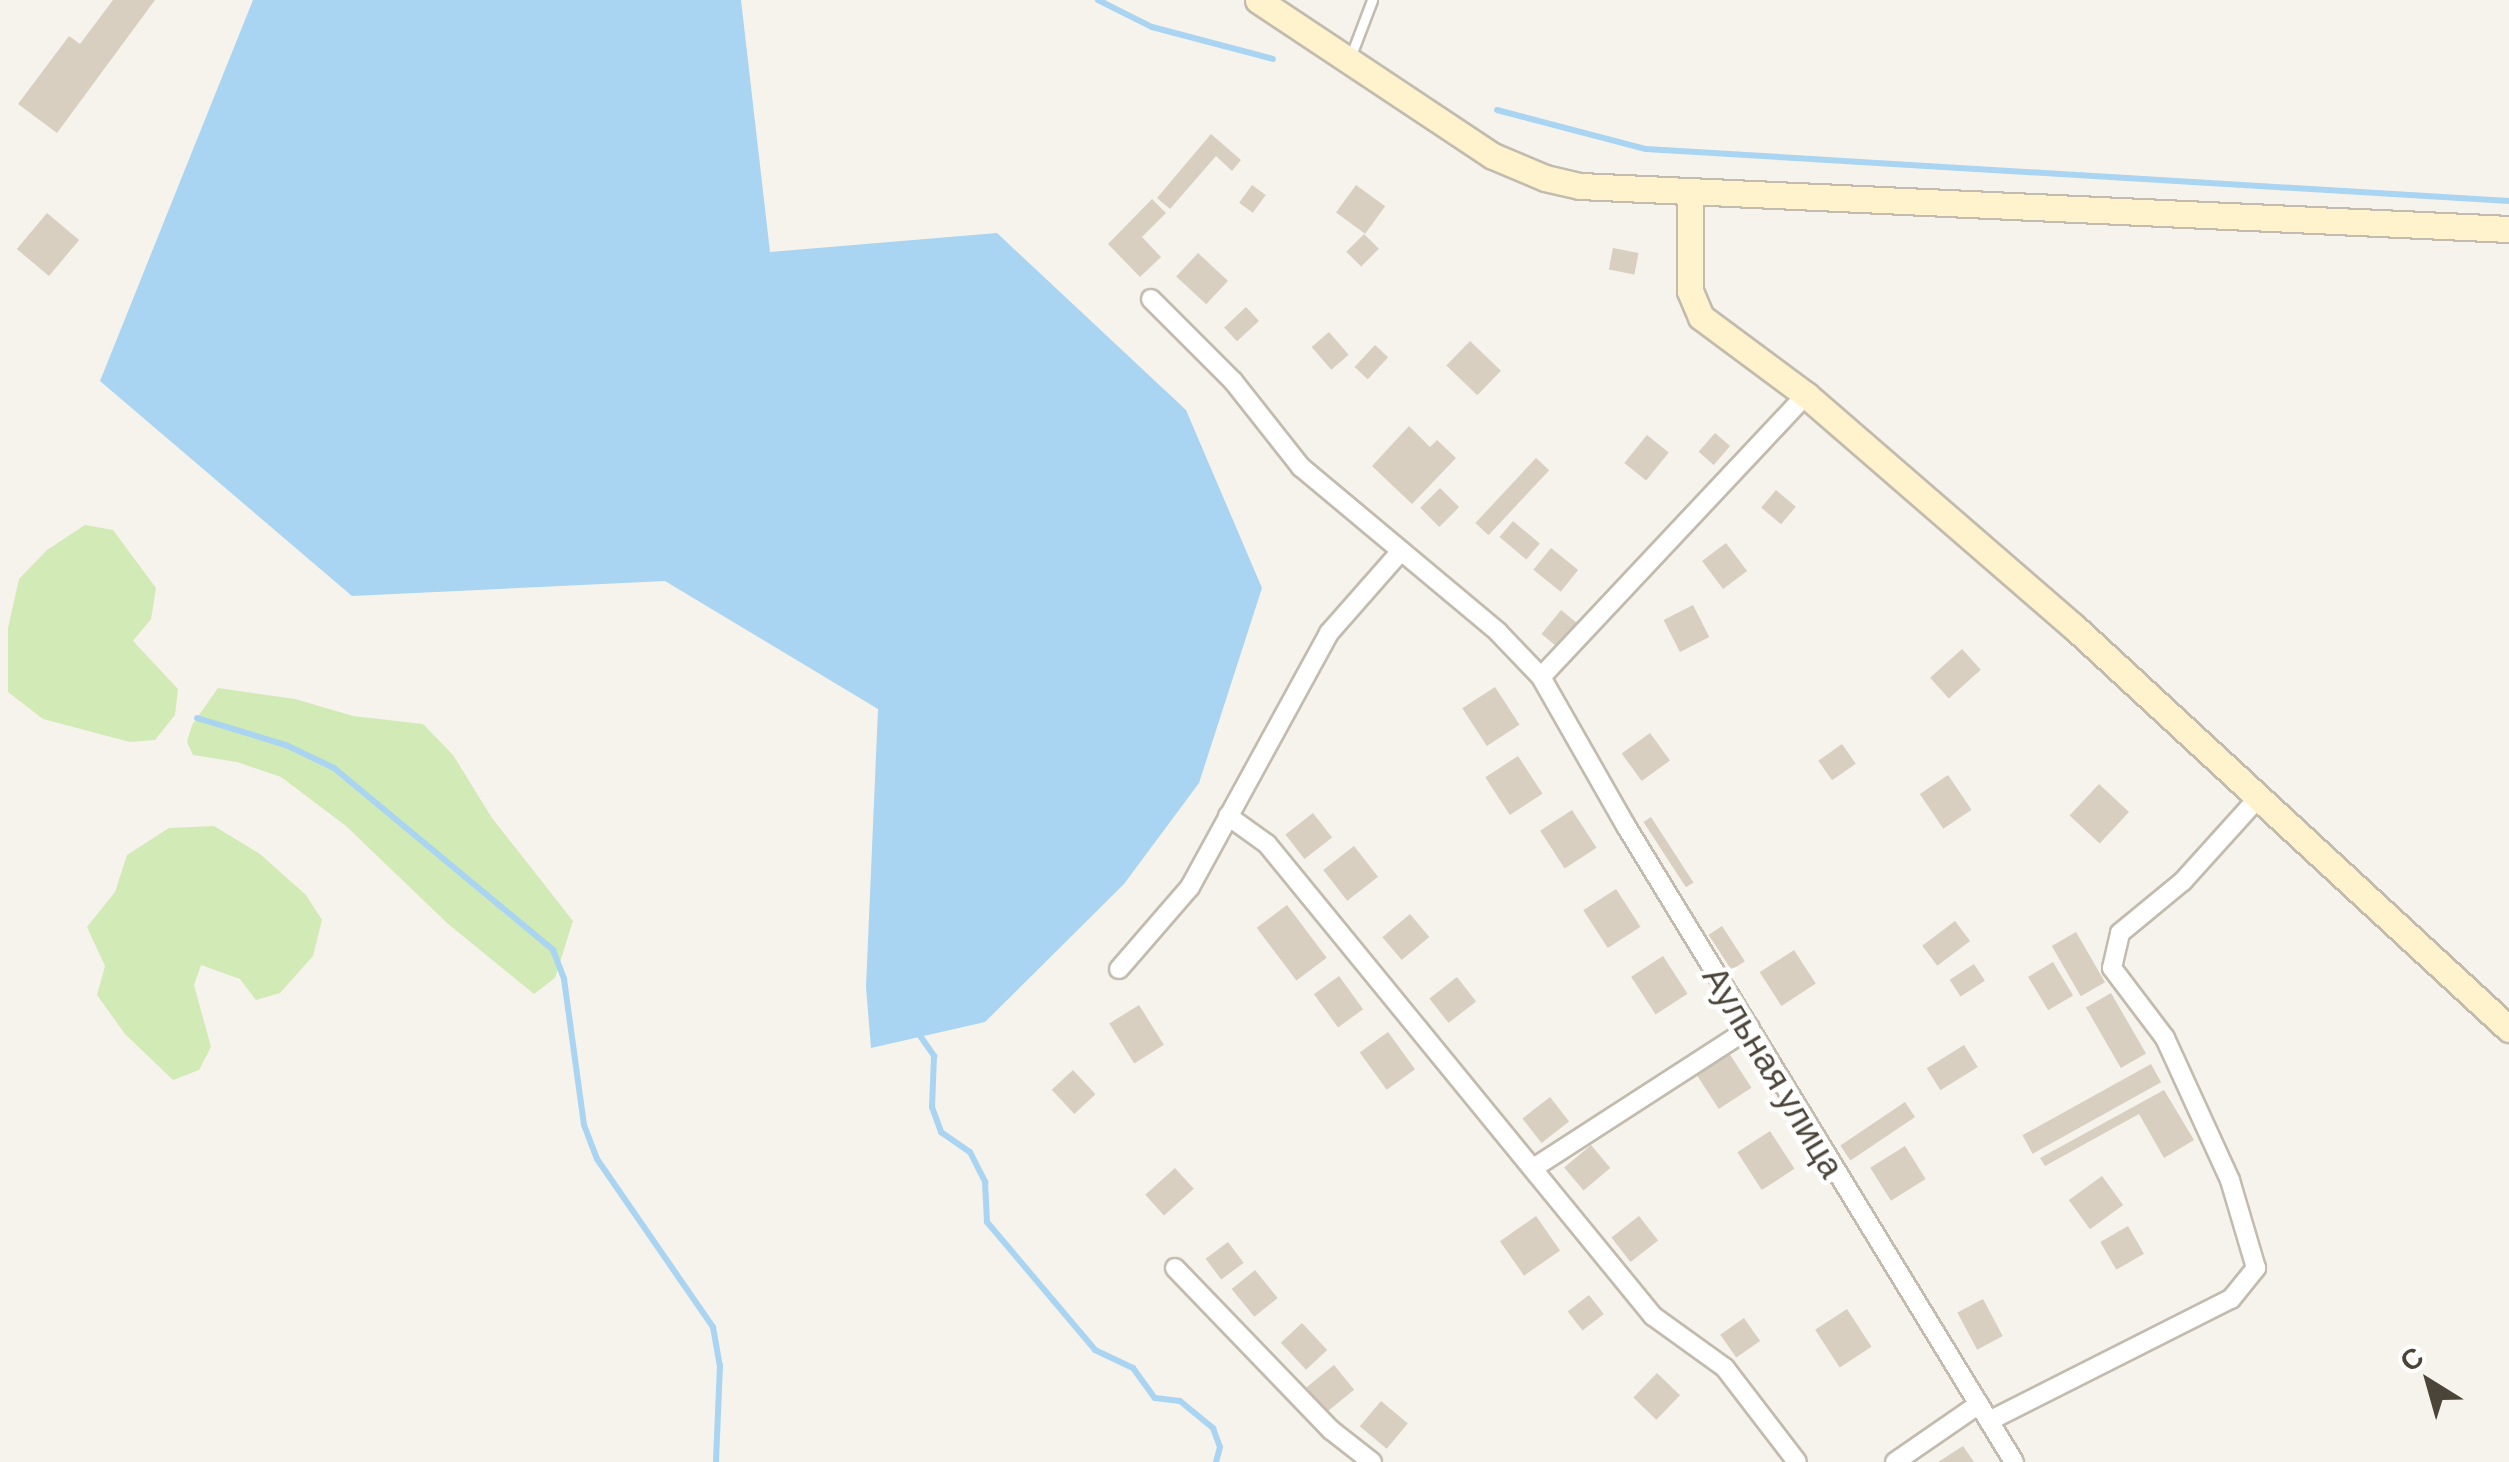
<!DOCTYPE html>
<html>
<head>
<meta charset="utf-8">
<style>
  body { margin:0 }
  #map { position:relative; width:2509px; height:1462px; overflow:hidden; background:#f6f3ec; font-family:Barlow,sans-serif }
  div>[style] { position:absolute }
  .green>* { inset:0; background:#d2eab5 }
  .water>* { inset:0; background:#a9d4f2 }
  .stream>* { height:6px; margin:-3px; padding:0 3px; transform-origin:3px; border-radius:3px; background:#a9d4f2 }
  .building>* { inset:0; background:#d8cfc1; transform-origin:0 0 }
  .roads { filter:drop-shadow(2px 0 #c2bbae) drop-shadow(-2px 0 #c2bbae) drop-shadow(0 2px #c2bbae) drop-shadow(0 -2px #c2bbae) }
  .lane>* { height:9px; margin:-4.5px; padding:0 4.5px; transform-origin:4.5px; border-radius:4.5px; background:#fff }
  .street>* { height:18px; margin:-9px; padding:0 9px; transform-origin:9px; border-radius:9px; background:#fff }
  .secondary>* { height:25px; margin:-12.5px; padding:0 12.5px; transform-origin:12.5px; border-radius:12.5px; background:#fff3cd }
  span { translate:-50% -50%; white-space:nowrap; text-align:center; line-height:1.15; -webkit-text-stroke:9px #fff; paint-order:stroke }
  .street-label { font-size:35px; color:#4b4439 }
  .north { position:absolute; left:2379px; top:1332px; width:100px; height:100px; -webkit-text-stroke:8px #fff; paint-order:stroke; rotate:323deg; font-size:28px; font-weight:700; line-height:40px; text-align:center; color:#4b4439 }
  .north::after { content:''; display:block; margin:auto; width:35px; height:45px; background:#4b4439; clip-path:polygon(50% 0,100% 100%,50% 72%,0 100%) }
</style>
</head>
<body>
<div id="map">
  <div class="green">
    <div style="clip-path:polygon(85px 525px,113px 530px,156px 588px,151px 619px,133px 641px,178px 689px,175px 715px,155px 740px,130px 742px,43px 719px,8px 692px,8px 628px,19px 579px,47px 550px)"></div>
    <div style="clip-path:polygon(218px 688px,295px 699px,353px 716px,423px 724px,453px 755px,492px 818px,573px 921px,555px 978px,534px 994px,447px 923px,346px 826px,281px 777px,237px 762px,193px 755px,187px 742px,192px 725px)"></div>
    <div style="clip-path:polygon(214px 826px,260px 854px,306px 895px,322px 920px,313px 956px,280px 993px,256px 1000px,240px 979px,201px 965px,194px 985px,211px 1047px,199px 1070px,173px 1080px,125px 1034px,97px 995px,105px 966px,87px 927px,115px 892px,127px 855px,169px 828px)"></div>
  </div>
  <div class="water">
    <div style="clip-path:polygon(253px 0,741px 0,770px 252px,997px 233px,1186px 410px,1262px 588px,1199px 783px,1124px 884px,985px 1022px,871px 1048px,866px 987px,878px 709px,665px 581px,352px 596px,100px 381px)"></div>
  </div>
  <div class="stream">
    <div style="left:1098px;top:0;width:60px;rotate:26.6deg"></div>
    <div style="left:1152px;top:27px;width:125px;rotate:14.8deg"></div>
    <div style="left:1497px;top:110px;width:154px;rotate:14.7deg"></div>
    <div style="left:1646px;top:149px;width:865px;rotate:3.45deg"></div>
    <div style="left:197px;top:718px;width:93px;rotate:16.9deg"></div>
    <div style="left:286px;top:745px;width:53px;rotate:25.6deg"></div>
    <div style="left:334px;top:768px;width:285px;rotate:39.7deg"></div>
    <div style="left:553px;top:950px;width:31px;rotate:69deg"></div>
    <div style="left:564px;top:979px;width:147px;rotate:82.2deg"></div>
    <div style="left:584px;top:1125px;width:36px;rotate:69deg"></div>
    <div style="left:597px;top:1159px;width:204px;rotate:55.4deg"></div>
    <div style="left:713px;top:1327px;width:39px;rotate:80deg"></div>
    <div style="left:720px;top:1365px;width:97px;rotate:92.4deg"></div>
    <div style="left:916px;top:1030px;width:32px;rotate:55deg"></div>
    <div style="left:934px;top:1056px;width:51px;rotate:92.2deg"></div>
    <div style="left:932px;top:1107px;width:27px;rotate:70deg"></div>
    <div style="left:941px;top:1132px;width:35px;rotate:35deg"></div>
    <div style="left:970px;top:1152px;width:34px;rotate:63deg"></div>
    <div style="left:985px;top:1182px;width:40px;rotate:87.1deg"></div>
    <div style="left:987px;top:1222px;width:167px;rotate:49.8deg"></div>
    <div style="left:1095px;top:1350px;width:42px;rotate:25.3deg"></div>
    <div style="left:1133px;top:1368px;width:37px;rotate:54deg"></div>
    <div style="left:1155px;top:1398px;width:25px;rotate:7deg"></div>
    <div style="left:1180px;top:1401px;width:43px;rotate:39.3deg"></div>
    <div style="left:1213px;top:1428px;width:20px;rotate:70deg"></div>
    <div style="left:1220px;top:1447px;width:16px;rotate:105deg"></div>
  </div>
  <div class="building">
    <div style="clip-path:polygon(113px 0,155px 0,57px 133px,18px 104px,69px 36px,80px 44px)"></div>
    <div style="clip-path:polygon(1211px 134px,1241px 160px,1232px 171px,1216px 156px,1170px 209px,1157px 198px)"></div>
    <div style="left:1252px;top:185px;width:17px;height:22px;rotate:36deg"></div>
    <div style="left:1356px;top:185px;width:36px;height:34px;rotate:36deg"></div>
    <div style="clip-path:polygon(1152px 199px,1166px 213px,1142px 237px,1161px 257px,1140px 277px,1108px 244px)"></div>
    <div style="left:47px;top:213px;width:42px;height:47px;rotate:40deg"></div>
    <div style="left:1364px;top:234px;width:21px;height:25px;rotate:45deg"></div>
    <div style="left:1613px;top:248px;width:26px;height:22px;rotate:11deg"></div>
    <div style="left:1198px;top:253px;width:41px;height:32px;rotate:43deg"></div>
    <div style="left:1246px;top:307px;width:19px;height:30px;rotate:47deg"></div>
    <div style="left:1329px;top:332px;width:30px;height:23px;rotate:49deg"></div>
    <div style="left:1470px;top:341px;width:43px;height:34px;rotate:44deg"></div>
    <div style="left:1375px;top:345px;width:18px;height:30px;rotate:43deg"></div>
    <div style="clip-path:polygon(1409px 426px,1430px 447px,1437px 440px,1456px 458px,1412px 504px,1372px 466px)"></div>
    <div style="left:1715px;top:433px;width:20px;height:25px;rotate:41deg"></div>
    <div style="left:1647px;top:435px;width:28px;height:36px;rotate:39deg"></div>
    <div style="left:1536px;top:458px;width:18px;height:89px;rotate:43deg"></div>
    <div style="left:1440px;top:488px;width:27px;height:28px;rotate:45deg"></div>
    <div style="left:1776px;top:490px;width:26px;height:23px;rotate:40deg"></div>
    <div style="left:1513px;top:521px;width:35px;height:21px;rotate:40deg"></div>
    <div style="left:1726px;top:543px;width:35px;height:30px;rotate:53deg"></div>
    <div style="left:1551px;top:548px;width:35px;height:28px;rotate:39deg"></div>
    <div style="left:1693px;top:605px;width:36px;height:33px;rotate:63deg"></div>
    <div style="left:1561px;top:610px;width:21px;height:31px;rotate:39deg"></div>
    <div style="left:1962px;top:649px;width:28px;height:43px;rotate:48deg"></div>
    <div style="left:1495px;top:687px;width:45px;height:39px;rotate:57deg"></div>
    <div style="left:1650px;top:733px;width:34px;height:35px;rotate:54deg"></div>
    <div style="left:1842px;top:744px;width:24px;height:29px;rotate:55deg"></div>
    <div style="left:1518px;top:756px;width:45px;height:39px;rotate:57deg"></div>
    <div style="left:1948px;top:775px;width:42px;height:34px;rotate:56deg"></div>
    <div style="left:2099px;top:784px;width:41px;height:43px;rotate:43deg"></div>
    <div style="left:1572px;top:810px;width:45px;height:38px;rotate:57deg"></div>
    <div style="left:1313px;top:813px;width:31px;height:35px;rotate:52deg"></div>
    <div style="left:1651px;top:817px;width:78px;height:9px;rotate:57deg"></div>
    <div style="left:1354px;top:846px;width:39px;height:39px;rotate:52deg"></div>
    <div style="left:1616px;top:889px;width:45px;height:39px;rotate:57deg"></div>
    <div style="left:1287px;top:905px;width:66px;height:38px;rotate:53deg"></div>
    <div style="left:1410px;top:914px;width:30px;height:36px;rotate:50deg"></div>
    <div style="left:1955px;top:921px;width:25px;height:41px;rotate:53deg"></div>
    <div style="left:1722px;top:926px;width:42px;height:16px;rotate:57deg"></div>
    <div style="left:2076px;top:932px;width:58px;height:28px;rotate:60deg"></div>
    <div style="left:1794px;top:950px;width:40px;height:41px;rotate:57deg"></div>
    <div style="left:1663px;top:956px;width:45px;height:38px;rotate:57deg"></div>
    <div style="left:2053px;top:962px;width:39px;height:29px;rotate:59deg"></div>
    <div style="left:1974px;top:964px;width:20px;height:29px;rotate:57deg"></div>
    <div style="left:1339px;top:976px;width:41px;height:31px;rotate:54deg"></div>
    <div style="left:1457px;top:977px;width:31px;height:35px;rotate:52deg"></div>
    <div style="left:2111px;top:993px;width:70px;height:29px;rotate:60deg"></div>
    <div style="left:1139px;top:1005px;width:47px;height:35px;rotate:58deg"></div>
    <div style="left:1388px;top:1032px;width:46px;height:35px;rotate:54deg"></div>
    <div style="left:1964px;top:1045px;width:26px;height:44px;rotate:58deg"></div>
    <div style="left:1727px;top:1050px;width:45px;height:39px;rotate:57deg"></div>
    <div style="left:2151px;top:1064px;width:21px;height:147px;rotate:61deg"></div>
    <div style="left:1073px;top:1070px;width:33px;height:29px;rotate:47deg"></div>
    <div style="clip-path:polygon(2164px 1090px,2194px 1140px,2164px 1158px,2139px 1114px,2045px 1166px,2040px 1158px)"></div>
    <div style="left:1550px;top:1097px;width:31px;height:35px;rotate:52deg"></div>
    <div style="left:1905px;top:1102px;width:18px;height:78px;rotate:56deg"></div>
    <div style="left:1770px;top:1131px;width:45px;height:39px;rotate:57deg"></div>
    <div style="left:1591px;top:1145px;width:30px;height:35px;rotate:50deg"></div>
    <div style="left:1905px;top:1146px;width:39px;height:41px;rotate:58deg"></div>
    <div style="left:1175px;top:1168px;width:28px;height:40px;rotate:48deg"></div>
    <div style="left:2102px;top:1176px;width:36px;height:41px;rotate:54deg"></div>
    <div style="left:1536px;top:1216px;width:42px;height:44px;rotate:55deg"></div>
    <div style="left:1639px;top:1216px;width:31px;height:35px;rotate:52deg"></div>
    <div style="left:2128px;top:1226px;width:32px;height:32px;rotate:60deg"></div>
    <div style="left:1228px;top:1242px;width:26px;height:28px;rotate:53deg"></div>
    <div style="left:1255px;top:1270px;width:36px;height:30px;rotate:51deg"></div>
    <div style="left:1589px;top:1295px;width:24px;height:27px;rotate:52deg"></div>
    <div style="left:1983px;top:1299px;width:42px;height:29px;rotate:62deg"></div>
    <div style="left:1847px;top:1309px;width:45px;height:38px;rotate:57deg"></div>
    <div style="left:1744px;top:1318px;width:28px;height:29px;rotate:55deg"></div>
    <div style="left:1302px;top:1323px;width:37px;height:29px;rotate:47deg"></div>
    <div style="left:1334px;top:1365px;width:32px;height:36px;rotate:51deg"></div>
    <div style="left:1657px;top:1373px;width:32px;height:34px;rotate:44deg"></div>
    <div style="left:1381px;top:1401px;width:35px;height:33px;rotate:40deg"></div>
    <div style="clip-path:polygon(1963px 1446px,1974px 1462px,1938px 1462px)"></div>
  </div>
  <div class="roads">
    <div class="lane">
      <div style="left:1350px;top:58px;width:62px;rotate:-69.2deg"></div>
    </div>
    <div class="street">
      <div style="left:1151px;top:299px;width:116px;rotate:45deg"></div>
      <div style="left:1233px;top:381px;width:110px;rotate:51.7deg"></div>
      <div style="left:1301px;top:467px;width:257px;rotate:39.9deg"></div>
      <div style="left:1498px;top:632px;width:62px;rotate:46.3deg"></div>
      <div style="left:1541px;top:677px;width:387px;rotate:-46.8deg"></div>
      <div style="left:1541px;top:677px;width:172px;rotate:60.3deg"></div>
      <div style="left:1626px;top:826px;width:745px;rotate:58.61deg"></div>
      <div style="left:1228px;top:816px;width:48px;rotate:35.7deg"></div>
      <div style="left:1267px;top:844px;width:610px;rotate:50.72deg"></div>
      <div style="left:1653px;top:1316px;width:89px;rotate:35.8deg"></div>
      <div style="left:1725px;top:1368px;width:118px;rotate:52.5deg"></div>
      <div style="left:1119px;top:969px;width:108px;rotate:-49.1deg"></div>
      <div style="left:1190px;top:887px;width:290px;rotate:-61.3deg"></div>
      <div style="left:1329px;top:633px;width:109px;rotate:-48.7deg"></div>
      <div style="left:1535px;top:1167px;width:256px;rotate:-32.9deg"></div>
      <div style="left:1175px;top:1268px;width:225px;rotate:46.1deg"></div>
      <div style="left:1331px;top:1430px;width:52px;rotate:38deg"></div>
      <div style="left:1989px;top:1421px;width:271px;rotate:-26.8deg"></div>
      <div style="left:2231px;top:1299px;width:40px;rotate:-51deg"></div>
      <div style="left:2256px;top:1268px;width:92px;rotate:-106.5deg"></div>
      <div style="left:2230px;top:1180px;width:156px;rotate:-114.6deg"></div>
      <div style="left:2165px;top:1038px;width:88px;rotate:-127.1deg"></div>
      <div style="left:2112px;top:968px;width:36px;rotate:-77deg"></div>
      <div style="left:2120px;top:933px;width:82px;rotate:-39.5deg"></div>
      <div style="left:2183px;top:881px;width:110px;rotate:-47.9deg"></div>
      <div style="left:1895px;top:1462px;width:102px;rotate:-34.6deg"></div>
    </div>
    <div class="secondary">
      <div style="left:1258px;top:0;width:282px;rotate:33.6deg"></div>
      <div style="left:1493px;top:156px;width:56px;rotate:22.9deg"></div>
      <div style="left:1545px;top:178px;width:36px;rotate:13deg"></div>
      <div style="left:1580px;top:186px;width:930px;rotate:2.65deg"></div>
      <div style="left:1690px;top:192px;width:99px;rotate:90deg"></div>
      <div style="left:1690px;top:291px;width:28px;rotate:67deg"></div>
      <div style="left:1701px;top:317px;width:131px;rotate:36.6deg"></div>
      <div style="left:1806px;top:395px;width:353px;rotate:40.9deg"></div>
      <div style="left:2073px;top:626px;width:594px;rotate:42.75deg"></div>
    </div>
  </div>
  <div class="street-label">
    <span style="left:1775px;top:1071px;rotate:59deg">Аульная улица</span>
  </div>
  <div class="north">С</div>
</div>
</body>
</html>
